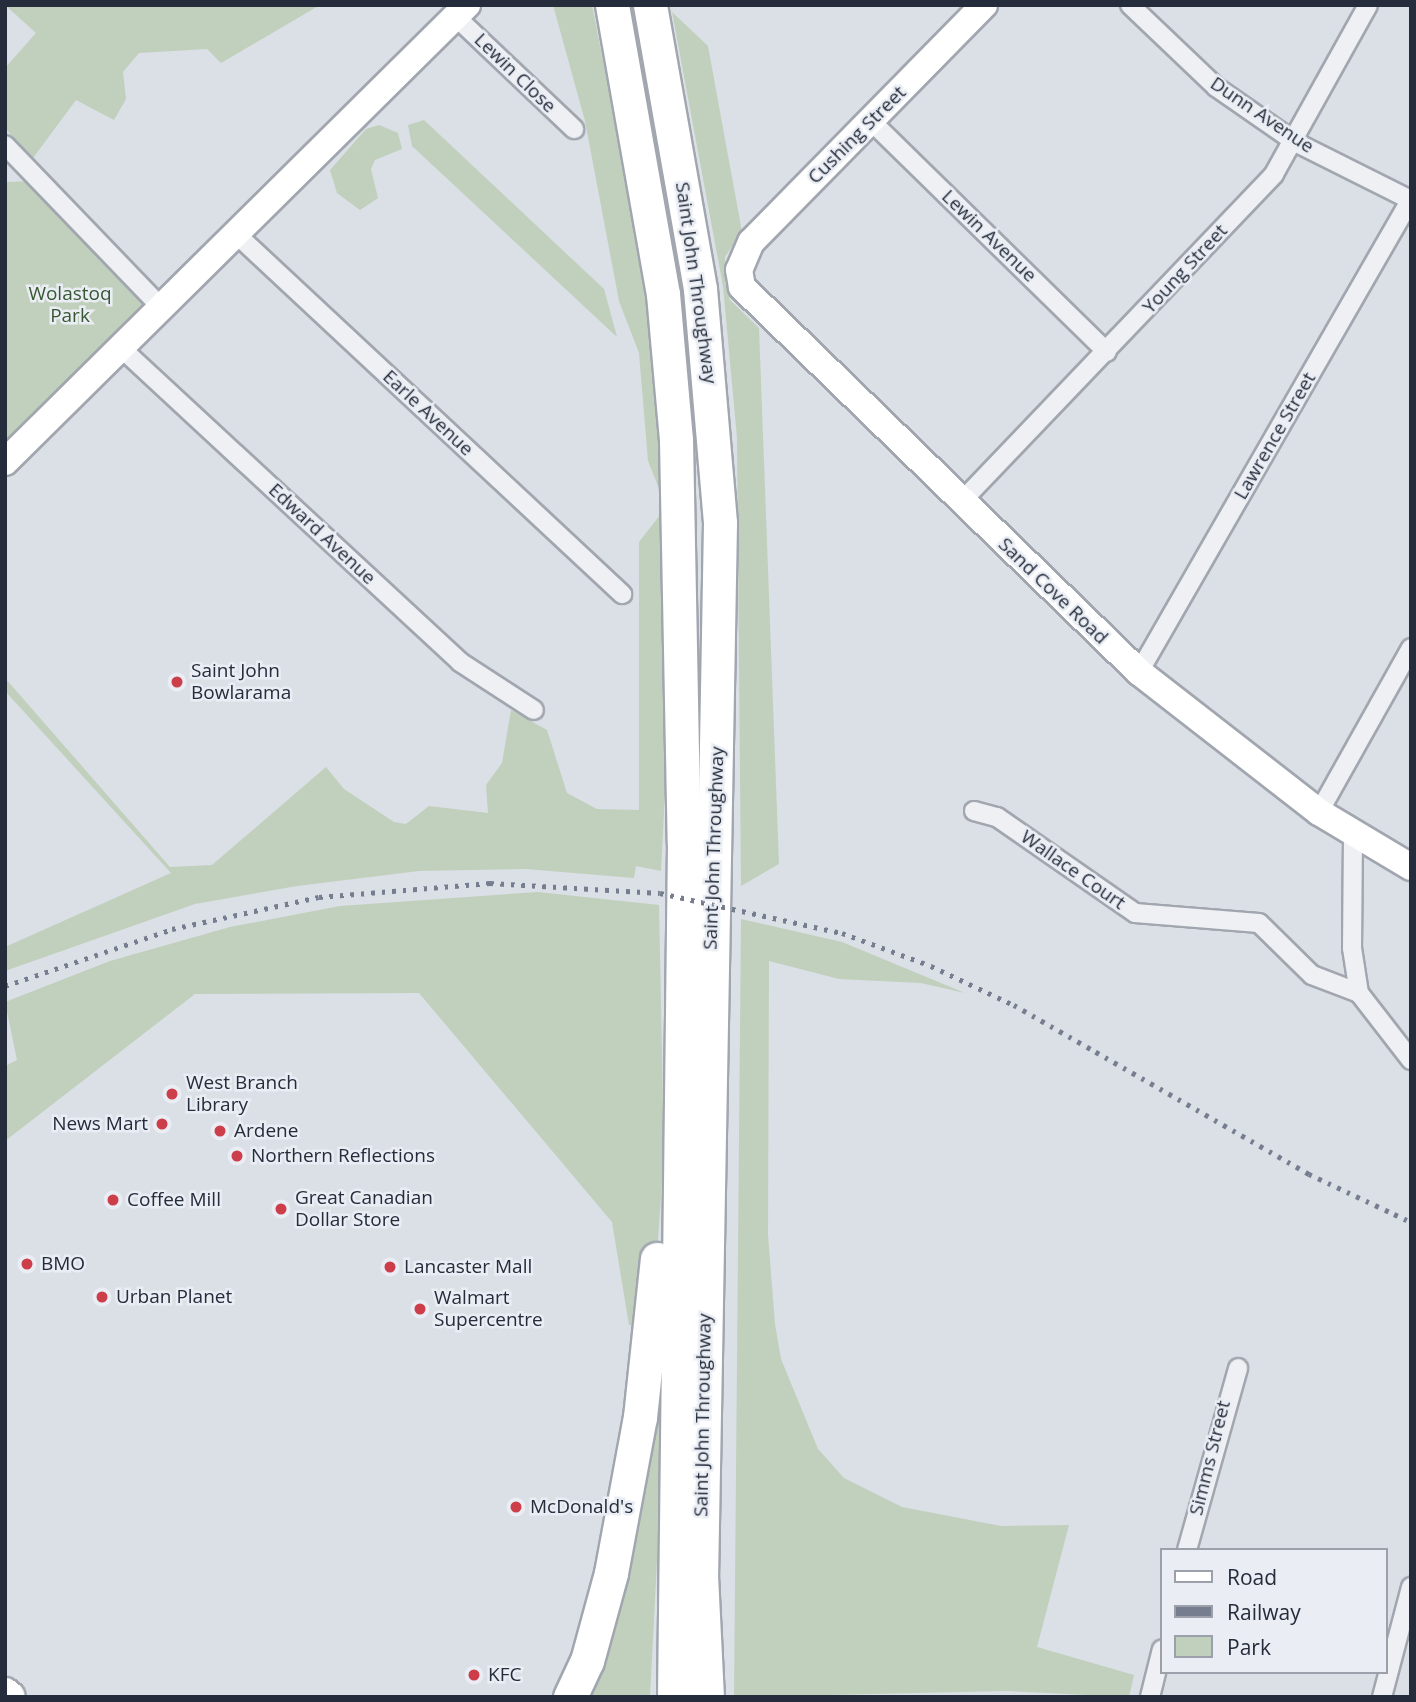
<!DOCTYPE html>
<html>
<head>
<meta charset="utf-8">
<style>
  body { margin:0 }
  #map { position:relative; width:1416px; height:1702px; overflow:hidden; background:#dbdfe6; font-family:"Open Sans",sans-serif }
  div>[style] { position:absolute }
  .green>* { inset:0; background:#c0d0bc }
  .roads { filter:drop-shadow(2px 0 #a1a6af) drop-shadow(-2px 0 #a1a6af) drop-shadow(0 2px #a1a6af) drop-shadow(0 -2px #a1a6af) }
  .street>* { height:18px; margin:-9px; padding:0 9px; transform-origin:9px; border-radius:9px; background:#eef0f4 }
  .secondary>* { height:26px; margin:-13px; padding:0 13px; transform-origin:13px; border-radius:13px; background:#fff }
  .primary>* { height:30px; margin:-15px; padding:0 15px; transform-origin:15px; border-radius:15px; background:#fff }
  .highway>* { height:33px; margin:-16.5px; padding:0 16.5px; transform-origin:16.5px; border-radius:16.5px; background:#fff }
  .rail>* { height:5px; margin-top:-2.5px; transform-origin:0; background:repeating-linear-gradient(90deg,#757d8f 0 3.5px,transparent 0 10.5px) }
  .dots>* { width:19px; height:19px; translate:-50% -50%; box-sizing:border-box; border:4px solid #eaeef4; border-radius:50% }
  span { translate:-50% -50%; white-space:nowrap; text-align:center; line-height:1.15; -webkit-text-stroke:5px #eaeef4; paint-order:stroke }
  .street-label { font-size:19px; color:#252c3b }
  .park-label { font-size:19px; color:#375733 }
  .poi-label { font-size:19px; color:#252c3b }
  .left { translate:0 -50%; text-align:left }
  .right { translate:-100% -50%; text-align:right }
  .frame { position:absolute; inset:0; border:7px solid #252c3b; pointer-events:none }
  .legend { position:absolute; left:1160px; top:1548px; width:228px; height:126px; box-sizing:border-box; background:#eaeef4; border:2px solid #9ba0aa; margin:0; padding:9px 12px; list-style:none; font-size:21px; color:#252c3b }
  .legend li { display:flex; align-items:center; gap:14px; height:35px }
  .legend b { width:35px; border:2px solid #9ba0aa }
</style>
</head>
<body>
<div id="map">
  <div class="green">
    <div style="clip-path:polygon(5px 5px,320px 5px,221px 63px,207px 49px,139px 53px,123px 72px,126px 99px,114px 120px,76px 100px,33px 158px,5px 128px,5px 68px,36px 33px)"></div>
    <div style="clip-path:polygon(553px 5px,592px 5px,647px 283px,661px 432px,668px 733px,661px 871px,636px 866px,634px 878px,526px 869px,419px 871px,297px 886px,195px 904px,5px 971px,5px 947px,171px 873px,5px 691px,5px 678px,170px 867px,212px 865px,326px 767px,344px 789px,394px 822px,406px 824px,429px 806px,488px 813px,486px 785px,502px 763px,511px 710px,547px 730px,567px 793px,597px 809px,639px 810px,639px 542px,660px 515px,662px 496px,648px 461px,639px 353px,619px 301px,585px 121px)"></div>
    <div style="clip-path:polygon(672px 12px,708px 46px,742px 232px,725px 257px,725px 282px,730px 300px,759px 328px,779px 864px,741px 886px,737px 438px,723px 286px)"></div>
    <div style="clip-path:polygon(424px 120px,604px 289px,617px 337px,412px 146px,408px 125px)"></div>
    <div style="clip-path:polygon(379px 125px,398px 133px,402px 149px,375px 160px,371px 169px,378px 198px,360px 210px,337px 193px,330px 170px,366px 129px)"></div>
    <div style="clip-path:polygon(40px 181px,159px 305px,5px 462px,5px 182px)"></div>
    <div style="clip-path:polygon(538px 892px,659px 905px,664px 1153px,652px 1325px,629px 1325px,612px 1222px,419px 993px,195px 994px,5px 1141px,5px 1066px,17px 1060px,5px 1002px,110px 961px,230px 927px,340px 906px)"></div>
    <div style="clip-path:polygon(741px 919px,842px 942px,965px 993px,921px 983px,839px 979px,769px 961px,768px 1235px,775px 1324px,781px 1359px,818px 1449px,844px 1478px,902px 1507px,1001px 1526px,1069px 1525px,1037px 1647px,1134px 1675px,1129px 1697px,1006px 1691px,734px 1697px)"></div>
    <div style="clip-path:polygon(652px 1397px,665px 1403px,650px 1697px,584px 1697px)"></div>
  </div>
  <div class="roads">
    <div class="street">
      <div style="left:1130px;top:5px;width:119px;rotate:43.6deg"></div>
      <div style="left:1216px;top:87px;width:96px;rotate:34.8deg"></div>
      <div style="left:1295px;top:142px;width:130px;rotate:26.6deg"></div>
      <div style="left:456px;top:17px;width:163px;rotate:43.5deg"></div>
      <div style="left:871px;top:121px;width:330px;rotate:44.4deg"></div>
      <div style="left:5px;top:145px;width:222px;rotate:46.1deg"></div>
      <div style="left:234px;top:232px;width:531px;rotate:43.01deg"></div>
      <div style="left:119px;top:346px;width:465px;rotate:42.8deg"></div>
      <div style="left:460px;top:662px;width:88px;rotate:33deg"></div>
      <div style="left:961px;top:502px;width:453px;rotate:-46.3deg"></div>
      <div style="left:1274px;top:174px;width:193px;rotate:-60.9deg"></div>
      <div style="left:1139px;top:672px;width:546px;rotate:-60.1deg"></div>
      <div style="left:974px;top:811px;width:24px;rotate:15deg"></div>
      <div style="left:997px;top:817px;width:168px;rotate:34.8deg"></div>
      <div style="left:1135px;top:913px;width:124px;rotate:4.6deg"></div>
      <div style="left:1259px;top:923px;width:74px;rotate:44.5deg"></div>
      <div style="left:1312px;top:975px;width:50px;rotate:21deg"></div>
      <div style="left:1319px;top:812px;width:188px;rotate:-60.7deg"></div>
      <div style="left:1353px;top:835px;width:113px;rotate:90.5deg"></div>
      <div style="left:1352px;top:948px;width:46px;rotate:81.2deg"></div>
      <div style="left:1359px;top:993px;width:85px;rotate:52.2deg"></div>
      <div style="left:1187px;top:1550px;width:189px;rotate:-74.3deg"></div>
      <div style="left:1150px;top:1697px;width:49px;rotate:-76deg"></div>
      <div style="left:1382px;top:1697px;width:114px;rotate:-75.2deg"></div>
    </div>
    <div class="secondary">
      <div style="left:984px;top:5px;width:332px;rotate:134.5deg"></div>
      <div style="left:751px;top:242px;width:30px;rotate:113deg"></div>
      <div style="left:739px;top:270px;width:17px;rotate:80deg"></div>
      <div style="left:742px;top:287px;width:553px;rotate:44.12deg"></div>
      <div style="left:1139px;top:672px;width:228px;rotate:37.9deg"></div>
      <div style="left:1319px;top:812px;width:107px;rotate:30.9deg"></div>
      <div style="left:5px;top:462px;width:650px;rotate:-44.69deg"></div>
    </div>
    <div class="primary">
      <div style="left:5px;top:1693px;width:6px;rotate:39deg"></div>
    </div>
    <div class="highway">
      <div style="left:612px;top:5px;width:293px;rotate:80deg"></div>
      <div style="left:663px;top:294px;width:147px;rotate:84.9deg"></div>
      <div style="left:676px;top:440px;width:403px;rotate:88.9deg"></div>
      <div style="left:684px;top:843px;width:854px;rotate:90.67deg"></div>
      <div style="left:650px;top:5px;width:288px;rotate:80deg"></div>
      <div style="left:700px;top:289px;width:235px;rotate:85.1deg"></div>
      <div style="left:720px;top:523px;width:1052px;rotate:91.03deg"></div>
      <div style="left:701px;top:1575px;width:122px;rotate:87.2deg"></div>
      <div style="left:570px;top:1697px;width:40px;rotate:-65deg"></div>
      <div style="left:587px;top:1661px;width:91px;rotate:-74.7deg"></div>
      <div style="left:611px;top:1573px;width:159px;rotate:-79.5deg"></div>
      <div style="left:640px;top:1417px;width:159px;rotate:-83.9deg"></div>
    </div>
  </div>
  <div class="rail">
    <div style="left:5px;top:986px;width:176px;rotate:-18.8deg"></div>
    <div style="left:172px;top:929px;width:150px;rotate:-12.3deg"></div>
    <div style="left:319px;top:897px;width:172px;rotate:-4.7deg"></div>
    <div style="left:490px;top:883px;width:170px;rotate:3.4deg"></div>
    <div style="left:660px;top:893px;width:186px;rotate:12.4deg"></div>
    <div style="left:842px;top:933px;width:95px;rotate:20.3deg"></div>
    <div style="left:931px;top:966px;width:92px;rotate:25.2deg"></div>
    <div style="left:1014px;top:1005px;width:340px;rotate:29.8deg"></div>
    <div style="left:1309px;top:1174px;width:113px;rotate:25.2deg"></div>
  </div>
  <div class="dots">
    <div style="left:177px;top:682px;background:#cd3e4b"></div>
    <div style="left:172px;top:1094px;background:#cd3e4b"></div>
    <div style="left:162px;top:1124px;background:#cd3e4b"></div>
    <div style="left:220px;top:1131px;background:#cd3e4b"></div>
    <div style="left:237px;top:1156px;background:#cd3e4b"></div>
    <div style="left:113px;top:1200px;background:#cd3e4b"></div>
    <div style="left:281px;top:1209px;background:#cd3e4b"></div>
    <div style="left:27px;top:1264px;background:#cd3e4b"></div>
    <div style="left:390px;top:1267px;background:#cd3e4b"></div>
    <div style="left:102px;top:1297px;background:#cd3e4b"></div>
    <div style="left:420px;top:1309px;background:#cd3e4b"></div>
    <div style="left:516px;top:1507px;background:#cd3e4b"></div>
    <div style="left:474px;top:1675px;background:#cd3e4b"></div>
  </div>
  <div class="street-label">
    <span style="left:515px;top:73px;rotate:44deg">Lewin Close</span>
    <span style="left:1262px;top:115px;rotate:34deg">Dunn Avenue</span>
    <span style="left:857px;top:135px;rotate:-45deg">Cushing Street</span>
    <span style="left:989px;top:236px;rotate:44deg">Lewin Avenue</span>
    <span style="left:1185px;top:269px;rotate:-47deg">Young Street</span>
    <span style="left:696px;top:283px;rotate:82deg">Saint John Throughway</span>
    <span style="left:428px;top:413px;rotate:43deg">Earle Avenue</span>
    <span style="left:1275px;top:436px;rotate:-60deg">Lawrence Street</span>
    <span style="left:322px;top:534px;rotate:43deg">Edward Avenue</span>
    <span style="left:1053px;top:591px;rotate:44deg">Sand Cove Road</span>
    <span style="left:714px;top:848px;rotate:-88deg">Saint John Throughway</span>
    <span style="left:1073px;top:870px;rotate:35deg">Wallace Court</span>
    <span style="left:703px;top:1415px;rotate:-89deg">Saint John Throughway</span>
    <span style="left:1210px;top:1458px;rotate:-76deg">Simms Street</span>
  </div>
  <div class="park-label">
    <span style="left:70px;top:305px">Wolastoq<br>Park</span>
  </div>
  <div class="poi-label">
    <span class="left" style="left:191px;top:682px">Saint John<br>Bowlarama</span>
    <span class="left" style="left:186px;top:1094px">West Branch<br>Library</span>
    <span class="right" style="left:148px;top:1124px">News Mart</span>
    <span class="left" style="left:234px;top:1131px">Ardene</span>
    <span class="left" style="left:251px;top:1156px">Northern Reflections</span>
    <span class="left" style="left:295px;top:1209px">Great Canadian<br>Dollar Store</span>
    <span class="left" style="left:127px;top:1200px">Coffee Mill</span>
    <span class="left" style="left:41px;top:1264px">BMO</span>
    <span class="left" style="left:404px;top:1267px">Lancaster Mall</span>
    <span class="left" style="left:116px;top:1297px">Urban Planet</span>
    <span class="left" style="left:434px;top:1309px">Walmart<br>Supercentre</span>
    <span class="left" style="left:530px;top:1507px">McDonald's</span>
    <span class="left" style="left:488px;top:1675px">KFC</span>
  </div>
  <div class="frame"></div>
  <ul class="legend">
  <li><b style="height:9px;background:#fff"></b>Road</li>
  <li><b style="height:9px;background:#757d8f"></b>Railway</li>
  <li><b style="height:19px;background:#c0d0bc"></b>Park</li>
  </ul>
</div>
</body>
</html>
